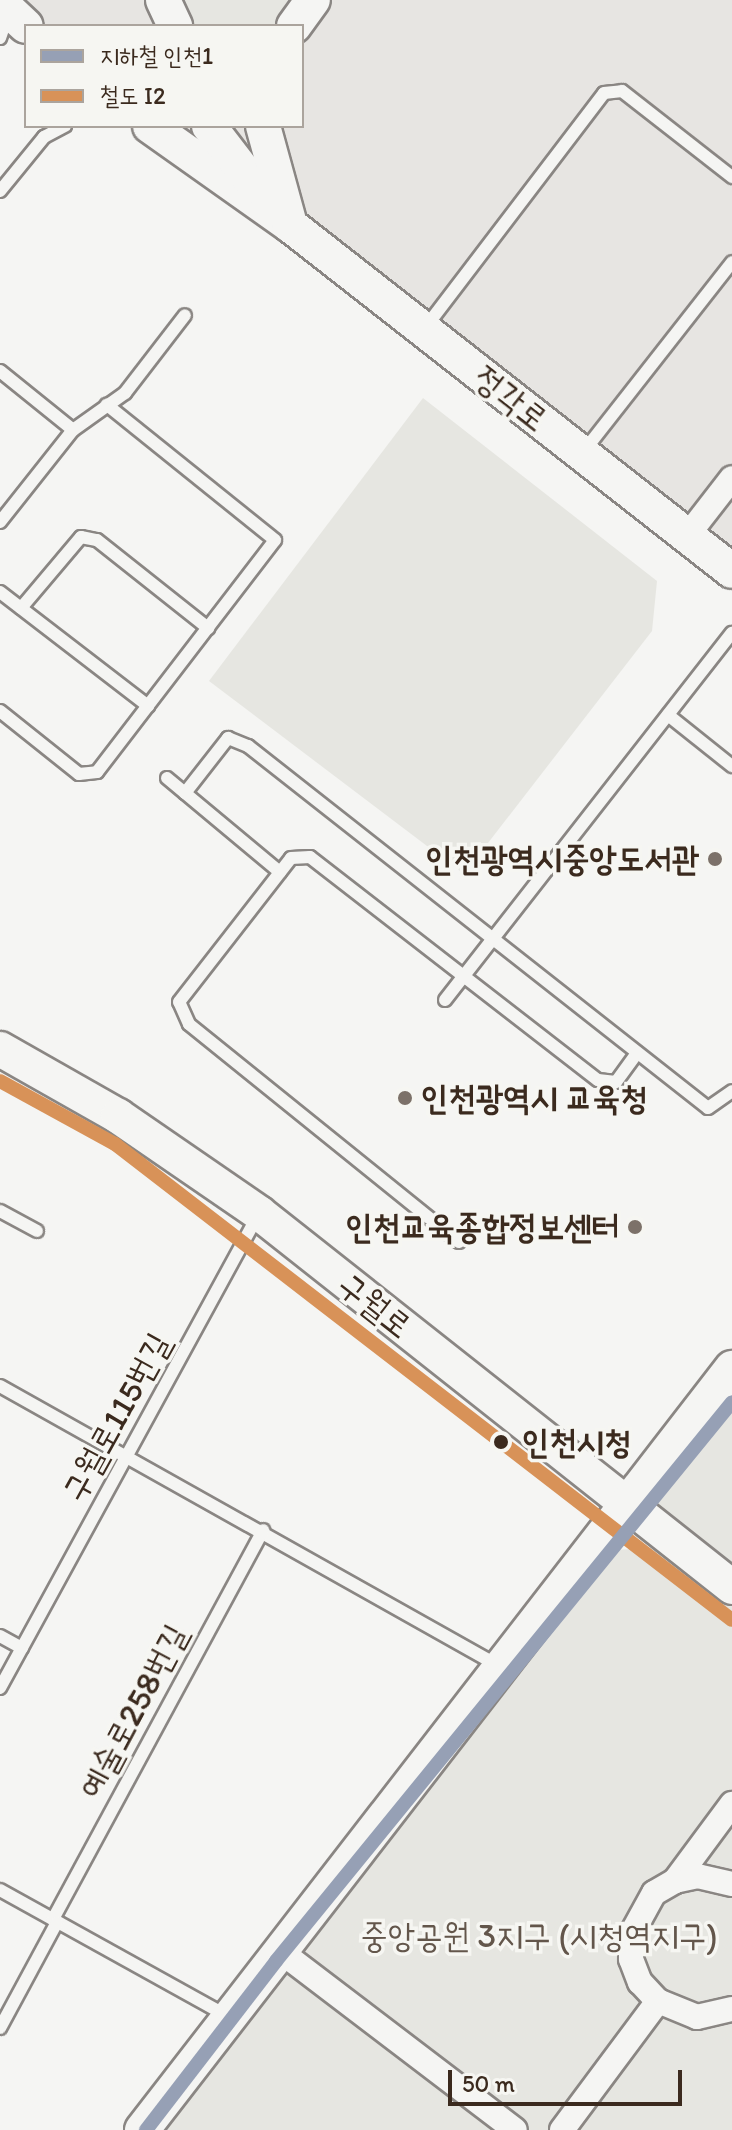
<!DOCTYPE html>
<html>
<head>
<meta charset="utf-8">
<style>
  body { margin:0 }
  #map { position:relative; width:732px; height:2130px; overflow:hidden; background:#f5f5f3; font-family:Itim,"Poor Story",sans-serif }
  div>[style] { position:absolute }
  .built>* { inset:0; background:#e7e5e2 }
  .green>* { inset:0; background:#e6e6e1 }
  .roads { filter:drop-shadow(2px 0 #8a8683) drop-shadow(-2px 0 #8a8683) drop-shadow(0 2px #8a8683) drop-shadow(0 -2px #8a8683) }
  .lane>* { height:12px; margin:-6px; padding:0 6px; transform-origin:6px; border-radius:6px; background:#f5f5f3 }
  .street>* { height:24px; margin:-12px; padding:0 12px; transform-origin:12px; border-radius:12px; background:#f5f5f3 }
  .secondary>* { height:34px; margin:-17px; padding:0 17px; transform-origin:17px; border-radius:17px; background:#f5f5f3 }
  .rail-1>* { height:14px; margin:-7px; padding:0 7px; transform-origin:7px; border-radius:7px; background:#d89258 }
  .metro-1>* { height:14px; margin:-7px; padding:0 7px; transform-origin:7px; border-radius:7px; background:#96a0b5 }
  .dots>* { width:22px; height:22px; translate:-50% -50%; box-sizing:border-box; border:4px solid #f6f6f2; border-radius:50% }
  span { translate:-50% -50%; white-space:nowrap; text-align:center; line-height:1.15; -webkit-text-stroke:7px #f6f6f2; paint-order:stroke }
  .street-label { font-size:34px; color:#3b2a1e }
  .poi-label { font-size:34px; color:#3b2a1e; font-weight:700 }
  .right { translate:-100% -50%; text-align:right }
  .left { translate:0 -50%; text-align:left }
  .stop-label { font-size:34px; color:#3b2a1e; font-weight:700 }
  .park-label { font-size:34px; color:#63564b }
  .legend { position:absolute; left:24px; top:24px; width:280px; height:104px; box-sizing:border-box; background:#f6f6f2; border:2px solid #aba49d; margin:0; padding:10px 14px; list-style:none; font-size:24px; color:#3b2a1e }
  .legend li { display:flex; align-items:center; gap:16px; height:40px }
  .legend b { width:40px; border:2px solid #aba49d }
  .scale { position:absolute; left:448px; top:2070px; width:234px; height:36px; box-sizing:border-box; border:4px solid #3b2a1e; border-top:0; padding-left:10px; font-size:24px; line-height:28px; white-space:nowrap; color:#3b2a1e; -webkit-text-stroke:6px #f6f6f2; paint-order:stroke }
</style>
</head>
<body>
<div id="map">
  <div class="built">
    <div style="clip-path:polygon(0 0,732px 0,732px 571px,150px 126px,302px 126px,302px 26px,26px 26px)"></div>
  </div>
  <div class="green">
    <div style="clip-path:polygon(163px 0,313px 0,283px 26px,175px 26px)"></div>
    <div style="clip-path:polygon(423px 398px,657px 581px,652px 631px,464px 874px,209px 681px)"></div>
    <div style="clip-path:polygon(732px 1368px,732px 2130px,147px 2130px,589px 1551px,681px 1547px,625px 1503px)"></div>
  </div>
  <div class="roads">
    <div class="lane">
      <div style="left:0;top:38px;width:24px;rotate:-71deg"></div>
      <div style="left:0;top:191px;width:70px;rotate:-50.8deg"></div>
      <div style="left:44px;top:137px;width:24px;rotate:-28deg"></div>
      <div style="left:425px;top:328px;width:295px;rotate:-52.7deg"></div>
      <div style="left:604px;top:93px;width:18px;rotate:-6deg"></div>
      <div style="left:622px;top:91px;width:140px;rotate:38deg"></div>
      <div style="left:0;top:371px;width:94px;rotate:38.9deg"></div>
      <div style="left:584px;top:451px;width:240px;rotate:-51.9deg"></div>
      <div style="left:0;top:522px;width:117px;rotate:-51.6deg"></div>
      <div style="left:73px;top:430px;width:64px;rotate:-35.4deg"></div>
      <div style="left:125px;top:393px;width:98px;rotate:-52.4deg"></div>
      <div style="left:0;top:592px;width:187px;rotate:37.6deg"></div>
      <div style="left:21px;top:608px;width:93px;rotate:-49.8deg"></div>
      <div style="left:81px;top:537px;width:16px;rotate:11deg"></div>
      <div style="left:97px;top:540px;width:142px;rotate:38.4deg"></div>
      <div style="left:0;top:711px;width:101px;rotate:38.6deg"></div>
      <div style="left:79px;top:774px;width:18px;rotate:-6deg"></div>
      <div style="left:97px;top:772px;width:292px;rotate:-52.5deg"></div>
      <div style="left:275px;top:540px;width:216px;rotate:-141.2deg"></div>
      <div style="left:668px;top:715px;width:82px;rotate:38.6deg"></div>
      <div style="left:167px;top:778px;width:147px;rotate:39.8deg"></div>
      <div style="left:185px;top:793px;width:70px;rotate:-52deg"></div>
      <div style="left:228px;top:738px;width:22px;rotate:22deg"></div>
      <div style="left:248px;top:746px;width:585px;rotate:38.2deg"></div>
      <div style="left:708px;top:1108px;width:29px;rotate:-35deg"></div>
      <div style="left:445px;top:1000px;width:466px;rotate:-52deg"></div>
      <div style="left:0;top:1211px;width:42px;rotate:28.4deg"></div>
      <div style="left:459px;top:1242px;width:347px;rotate:-141.1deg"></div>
      <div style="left:189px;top:1024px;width:24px;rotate:-114deg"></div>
      <div style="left:179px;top:1002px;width:182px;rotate:-52.1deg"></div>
      <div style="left:291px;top:858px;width:19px;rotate:-3deg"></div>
      <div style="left:310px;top:857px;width:364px;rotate:37.8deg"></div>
      <div style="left:598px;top:1080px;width:18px;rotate:6deg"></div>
      <div style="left:616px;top:1082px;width:36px;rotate:-54deg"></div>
      <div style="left:0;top:1386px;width:572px;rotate:29.3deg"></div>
      <div style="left:0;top:1636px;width:25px;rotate:29deg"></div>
      <div style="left:0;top:1688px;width:537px;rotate:-61.38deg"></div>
      <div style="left:0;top:1890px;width:260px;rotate:29deg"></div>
      <div style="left:53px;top:1919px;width:442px;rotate:-61.6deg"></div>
      <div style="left:0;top:2028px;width:120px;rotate:-61.7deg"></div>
    </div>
    <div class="street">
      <div style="left:687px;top:536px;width:73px;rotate:-52.2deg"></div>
      <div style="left:675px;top:1881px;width:96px;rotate:-53.5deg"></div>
      <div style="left:732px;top:1884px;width:35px;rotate:-167deg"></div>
      <div style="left:698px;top:1876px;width:24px;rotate:168deg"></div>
      <div style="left:675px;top:1881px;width:24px;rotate:150deg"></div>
      <div style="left:654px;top:1893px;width:48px;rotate:118.7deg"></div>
      <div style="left:631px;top:1935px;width:24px;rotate:90deg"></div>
      <div style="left:631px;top:1959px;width:25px;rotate:69deg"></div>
      <div style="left:640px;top:1982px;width:26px;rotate:47deg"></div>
      <div style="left:658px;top:2001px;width:42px;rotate:22.3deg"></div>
      <div style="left:697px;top:2017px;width:36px;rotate:-13deg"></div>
      <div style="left:280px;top:1951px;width:295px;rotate:37.3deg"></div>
      <div style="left:562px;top:2130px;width:161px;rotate:-53.3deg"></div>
    </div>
    <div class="secondary">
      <div style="left:163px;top:0;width:29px;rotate:65deg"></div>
      <div style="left:0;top:2px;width:35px;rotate:43deg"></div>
      <div style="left:294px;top:26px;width:32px;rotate:-54deg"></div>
      <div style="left:150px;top:126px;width:171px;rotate:35.3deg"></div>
      <div style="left:290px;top:225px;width:561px;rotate:38.05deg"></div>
      <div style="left:209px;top:126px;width:76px;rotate:52.5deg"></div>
      <div style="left:263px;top:126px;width:103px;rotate:74.7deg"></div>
      <div style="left:0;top:1049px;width:136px;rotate:29.6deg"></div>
      <div style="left:118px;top:1116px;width:171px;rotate:34.5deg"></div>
      <div style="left:259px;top:1213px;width:603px;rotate:38.33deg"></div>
      <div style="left:142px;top:2130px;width:964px;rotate:-52.25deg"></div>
    </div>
  </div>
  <div class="rail-1">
    <div style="left:0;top:1081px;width:131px;rotate:28.7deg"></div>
    <div style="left:115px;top:1144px;width:779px;rotate:37.65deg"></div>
  </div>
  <div class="metro-1">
    <div style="left:146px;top:2130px;width:213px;rotate:-52.4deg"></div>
    <div style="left:276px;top:1961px;width:721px;rotate:-50.79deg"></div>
  </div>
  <div class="dots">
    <div style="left:715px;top:859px;background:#7c7169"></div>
    <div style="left:405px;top:1098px;background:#7c7169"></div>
    <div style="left:635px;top:1227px;background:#7c7169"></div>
    <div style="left:501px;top:1442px;background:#3b2a1e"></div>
  </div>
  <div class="street-label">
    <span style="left:511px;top:398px;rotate:38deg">정각로</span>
    <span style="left:375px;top:1305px;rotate:38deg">구월로</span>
    <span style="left:116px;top:1417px;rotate:-61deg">구월로115번길</span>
    <span style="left:133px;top:1711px;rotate:-62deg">예술로258번길</span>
  </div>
  <div class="poi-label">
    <span class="right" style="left:699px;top:859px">인천광역시중앙도서관</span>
    <span class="left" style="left:421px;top:1098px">인천광역시 교육청</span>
    <span class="right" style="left:619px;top:1227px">인천교육종합정보센터</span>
  </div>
  <div class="stop-label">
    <span class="left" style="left:522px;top:1442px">인천시청</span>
  </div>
  <div class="park-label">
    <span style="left:539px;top:1936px">중앙공원 3지구 (시청역지구)</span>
  </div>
  <ul class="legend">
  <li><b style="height:10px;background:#96a0b5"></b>지하철 인천1</li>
  <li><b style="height:10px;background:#d89258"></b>철도 I2</li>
  </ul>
  <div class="scale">50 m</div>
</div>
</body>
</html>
